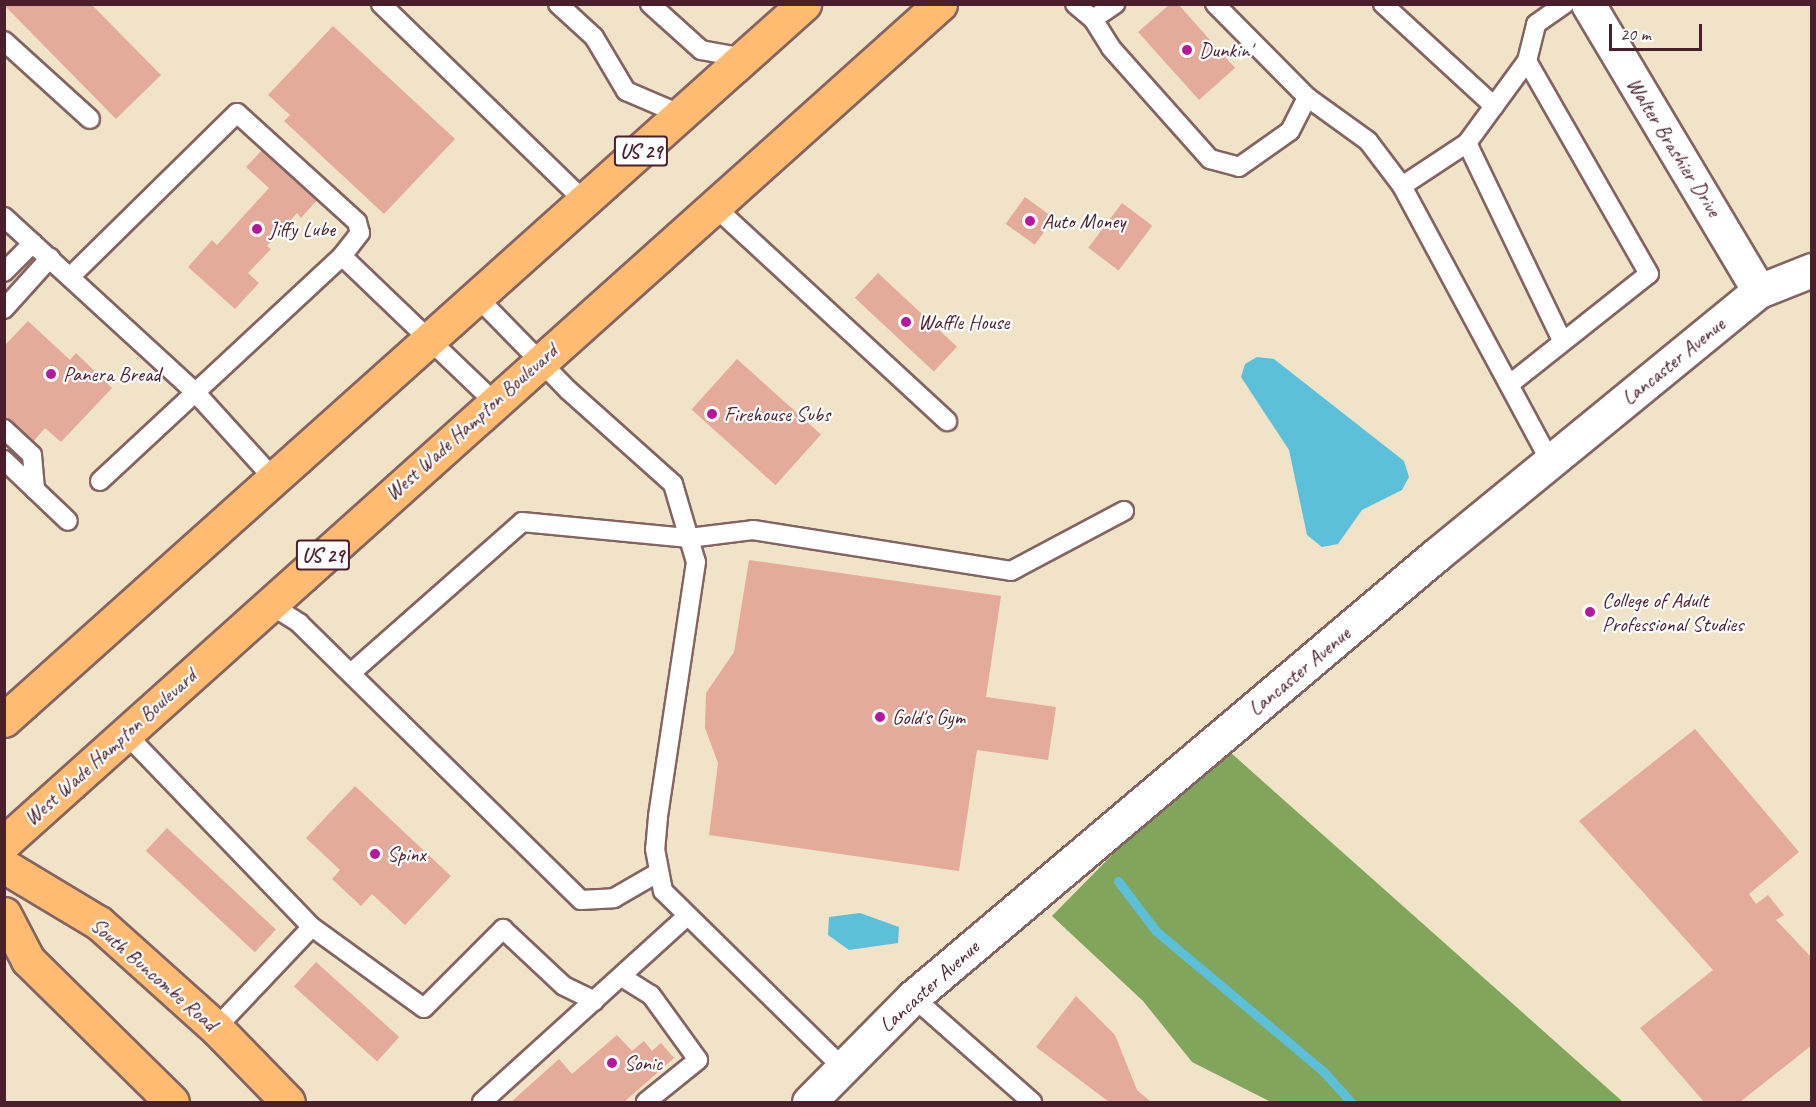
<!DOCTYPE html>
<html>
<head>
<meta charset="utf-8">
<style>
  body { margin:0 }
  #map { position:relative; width:1816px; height:1107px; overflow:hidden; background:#f1e3c7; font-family:Caveat,sans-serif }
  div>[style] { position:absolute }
  .forest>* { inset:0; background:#81a55a }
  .water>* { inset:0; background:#5dc0db }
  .stream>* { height:9px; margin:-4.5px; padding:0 4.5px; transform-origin:4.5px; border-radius:4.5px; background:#5dc0db }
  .building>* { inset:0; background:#e5ab9a; transform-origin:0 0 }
  .roads { filter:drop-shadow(2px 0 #846462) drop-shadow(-2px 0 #846462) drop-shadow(0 2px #846462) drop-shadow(0 -2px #846462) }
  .service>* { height:18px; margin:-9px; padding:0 9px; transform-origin:9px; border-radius:9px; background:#fff }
  .minor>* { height:33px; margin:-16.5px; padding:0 16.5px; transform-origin:16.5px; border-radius:16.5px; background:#fff }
  .primary>* { height:33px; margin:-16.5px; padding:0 16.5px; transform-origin:16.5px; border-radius:16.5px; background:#ffbb71 }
  .dots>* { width:16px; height:16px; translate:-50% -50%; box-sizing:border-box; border:3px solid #fff; border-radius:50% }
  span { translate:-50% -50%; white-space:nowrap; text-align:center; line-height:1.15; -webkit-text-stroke:4.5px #fff; paint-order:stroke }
  .shield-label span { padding:2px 4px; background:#fff; border:2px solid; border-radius:4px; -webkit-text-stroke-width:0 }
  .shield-label { font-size:20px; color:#4a1f2b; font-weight:700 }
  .poi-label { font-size:21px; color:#4a1f2b }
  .left { translate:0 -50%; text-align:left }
  .street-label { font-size:21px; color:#4a1f2b }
  .frame { position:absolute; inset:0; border:6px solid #4a1f2b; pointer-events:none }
  .scale { position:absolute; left:1609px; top:24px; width:93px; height:27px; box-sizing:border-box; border:3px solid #4a1f2b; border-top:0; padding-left:8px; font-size:18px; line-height:21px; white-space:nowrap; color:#4a1f2b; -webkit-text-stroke:4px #fff; paint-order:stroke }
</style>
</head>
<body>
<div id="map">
  <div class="forest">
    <div style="clip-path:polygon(1221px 744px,1623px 1102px,1271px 1102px,1192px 1062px,1143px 1001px,1052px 916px)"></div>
  </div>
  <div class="water">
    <div style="clip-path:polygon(1257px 357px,1274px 359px,1404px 461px,1409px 477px,1402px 490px,1362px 510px,1338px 544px,1322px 547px,1307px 535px,1289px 450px,1241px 377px,1245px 364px)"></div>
    <div style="clip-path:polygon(860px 913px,899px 927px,898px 943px,849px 950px,828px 935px,829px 917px)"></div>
  </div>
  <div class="stream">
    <div style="left:1118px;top:881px;width:63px;rotate:52.8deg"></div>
    <div style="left:1156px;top:931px;width:218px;rotate:40deg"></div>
    <div style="left:1323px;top:1071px;width:42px;rotate:47.9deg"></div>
  </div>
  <div class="building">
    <div style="clip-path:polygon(1170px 4px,1178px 4px,1235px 68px,1199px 100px,1138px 32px)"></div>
    <div style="clip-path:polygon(4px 5px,92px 5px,161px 75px,116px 119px)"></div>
    <div style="clip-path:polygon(333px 26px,455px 139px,384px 214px,284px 121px,290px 115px,268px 95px)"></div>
    <div style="clip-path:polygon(263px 149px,318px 199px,301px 218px,297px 213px,267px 246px,271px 249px,248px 273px,259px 283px,235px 309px,188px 267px,212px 240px,217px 245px,269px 188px,246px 167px)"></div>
    <div style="left:1025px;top:197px;width:36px;height:33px;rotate:36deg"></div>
    <div style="left:1122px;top:203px;width:38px;height:56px;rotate:37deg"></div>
    <div style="left:878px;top:273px;width:108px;height:34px;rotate:43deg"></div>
    <div style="clip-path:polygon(28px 321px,70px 360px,76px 353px,112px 388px,61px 442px,45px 428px,32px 443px,4px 418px,4px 346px)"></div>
    <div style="left:737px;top:359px;width:113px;height:68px;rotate:42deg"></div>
    <div style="clip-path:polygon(749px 560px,1001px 596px,986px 697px,1056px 707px,1048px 760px,977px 750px,959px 871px,709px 835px,718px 763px,705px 728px,706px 693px,734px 652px)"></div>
    <div style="clip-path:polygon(1695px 729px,1799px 852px,1749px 894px,1756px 904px,1768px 895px,1784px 915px,1776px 920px,1812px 958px,1812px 1045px,1740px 1102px,1704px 1102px,1640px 1028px,1713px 970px,1579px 821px)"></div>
    <div style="clip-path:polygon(355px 786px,451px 876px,405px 925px,372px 894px,361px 906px,332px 879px,340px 870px,306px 838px)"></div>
    <div style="left:167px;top:828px;width:149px;height:31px;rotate:43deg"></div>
    <div style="left:316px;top:962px;width:112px;height:33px;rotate:42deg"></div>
    <div style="clip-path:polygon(1076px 996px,1115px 1035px,1137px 1090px,1151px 1102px,1109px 1102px,1036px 1047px)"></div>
    <div style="clip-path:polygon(617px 1035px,632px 1051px,644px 1041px,652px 1051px,661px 1043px,674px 1058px,624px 1102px,511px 1102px,559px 1059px,572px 1074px)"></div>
  </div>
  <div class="roads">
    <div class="service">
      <div style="left:381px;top:4px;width:281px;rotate:44.1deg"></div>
      <div style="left:558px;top:4px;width:49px;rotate:42.5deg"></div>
      <div style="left:594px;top:37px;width:63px;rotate:59.3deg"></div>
      <div style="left:626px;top:91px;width:61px;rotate:23.2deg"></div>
      <div style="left:650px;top:4px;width:69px;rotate:42deg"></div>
      <div style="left:701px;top:50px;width:45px;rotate:10.3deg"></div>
      <div style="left:1075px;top:4px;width:23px;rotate:40deg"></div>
      <div style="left:1093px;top:19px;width:27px;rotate:-34deg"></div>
      <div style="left:1215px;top:4px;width:131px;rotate:45.3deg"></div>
      <div style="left:1307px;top:97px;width:75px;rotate:35.8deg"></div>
      <div style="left:1368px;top:141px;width:56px;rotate:52.9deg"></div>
      <div style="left:1402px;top:186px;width:312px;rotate:61.7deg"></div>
      <div style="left:1383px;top:4px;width:151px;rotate:42.6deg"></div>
      <div style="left:1093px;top:19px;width:34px;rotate:58deg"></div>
      <div style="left:1111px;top:48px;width:149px;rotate:48.3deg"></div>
      <div style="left:1210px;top:159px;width:30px;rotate:15deg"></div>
      <div style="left:1239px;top:167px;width:62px;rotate:-35.2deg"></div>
      <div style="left:1290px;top:131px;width:38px;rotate:-63deg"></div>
      <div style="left:4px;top:41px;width:116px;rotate:42.2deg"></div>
      <div style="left:1467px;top:143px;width:102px;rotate:-53.8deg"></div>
      <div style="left:1402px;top:186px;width:78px;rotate:-33.5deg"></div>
      <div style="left:1467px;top:143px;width:216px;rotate:64.3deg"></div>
      <div style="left:715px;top:207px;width:316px;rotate:42.7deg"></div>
      <div style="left:4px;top:217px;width:260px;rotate:42.5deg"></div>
      <div style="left:196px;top:393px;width:115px;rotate:47.8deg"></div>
      <div style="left:4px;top:272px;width:41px;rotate:-45deg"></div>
      <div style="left:70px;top:277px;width:234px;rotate:-44.5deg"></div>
      <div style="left:237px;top:113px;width:162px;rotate:42.2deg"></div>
      <div style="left:357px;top:222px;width:11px;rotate:75deg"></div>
      <div style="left:360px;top:233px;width:29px;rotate:128deg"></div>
      <div style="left:476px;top:296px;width:132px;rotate:45.6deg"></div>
      <div style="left:568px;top:390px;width:141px;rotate:41.8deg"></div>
      <div style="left:673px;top:484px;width:81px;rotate:73.6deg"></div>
      <div style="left:696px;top:562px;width:258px;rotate:98.5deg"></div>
      <div style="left:658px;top:817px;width:32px;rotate:95deg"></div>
      <div style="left:655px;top:849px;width:43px;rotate:79.2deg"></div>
      <div style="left:663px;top:891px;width:251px;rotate:44.5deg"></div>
      <div style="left:4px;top:309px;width:69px;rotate:-48deg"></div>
      <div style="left:1510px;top:384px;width:177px;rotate:-38.4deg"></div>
      <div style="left:1649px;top:274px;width:245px;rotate:-119.8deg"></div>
      <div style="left:1527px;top:61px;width:38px;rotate:-76deg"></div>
      <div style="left:1536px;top:24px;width:35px;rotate:-35deg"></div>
      <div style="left:4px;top:429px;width:38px;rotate:43deg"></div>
      <div style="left:32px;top:455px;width:35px;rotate:85deg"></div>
      <div style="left:4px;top:460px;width:88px;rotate:43.6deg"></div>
      <div style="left:100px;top:481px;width:330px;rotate:-42.9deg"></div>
      <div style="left:342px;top:256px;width:211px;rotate:43.8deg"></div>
      <div style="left:269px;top:604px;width:36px;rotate:32deg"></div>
      <div style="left:299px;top:623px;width:395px;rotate:44.5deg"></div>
      <div style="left:581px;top:900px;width:33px;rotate:-3deg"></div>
      <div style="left:614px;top:898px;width:52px;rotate:-30deg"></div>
      <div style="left:351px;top:673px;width:228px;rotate:-41.4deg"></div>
      <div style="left:522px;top:522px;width:168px;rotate:5.5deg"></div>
      <div style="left:689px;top:538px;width:64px;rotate:-7.1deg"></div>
      <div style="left:753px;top:530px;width:261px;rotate:9deg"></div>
      <div style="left:1011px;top:571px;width:128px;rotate:-28deg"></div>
      <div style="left:125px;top:733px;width:269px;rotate:46.1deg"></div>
      <div style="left:622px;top:977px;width:34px;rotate:32deg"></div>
      <div style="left:651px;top:995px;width:80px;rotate:54.1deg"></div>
      <div style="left:698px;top:1060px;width:67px;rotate:141.1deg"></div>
      <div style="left:913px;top:997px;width:159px;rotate:41.4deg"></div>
      <div style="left:216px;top:1028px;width:139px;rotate:-46.5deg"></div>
      <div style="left:312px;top:927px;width:138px;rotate:35.9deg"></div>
      <div style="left:424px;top:1008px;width:112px;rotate:-45deg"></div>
      <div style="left:503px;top:929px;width:83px;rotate:43.1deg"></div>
      <div style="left:564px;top:986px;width:34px;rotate:26deg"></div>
      <div style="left:482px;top:1102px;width:277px;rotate:-42.2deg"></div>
    </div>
    <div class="minor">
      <div style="left:1588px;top:4px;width:334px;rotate:59.2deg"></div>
      <div style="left:809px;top:1102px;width:148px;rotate:-45.3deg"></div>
      <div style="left:913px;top:997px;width:685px;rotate:-40.2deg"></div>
      <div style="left:1436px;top:555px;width:417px;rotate:-39.3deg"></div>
      <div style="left:1759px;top:291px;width:57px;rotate:-21.6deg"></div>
    </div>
    <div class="primary">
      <div style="left:4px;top:720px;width:1074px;rotate:-41.83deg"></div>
      <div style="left:4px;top:843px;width:1257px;rotate:-41.87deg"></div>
      <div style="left:4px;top:866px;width:111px;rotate:31deg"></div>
      <div style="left:99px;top:923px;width:157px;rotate:41.9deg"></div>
      <div style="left:216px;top:1028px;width:103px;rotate:45.8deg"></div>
      <div style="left:4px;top:914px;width:52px;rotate:62.4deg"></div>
      <div style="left:28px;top:960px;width:202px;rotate:44.6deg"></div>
    </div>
  </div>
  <div class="dots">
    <div style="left:1187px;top:50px;background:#b5179e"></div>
    <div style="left:1030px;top:221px;background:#b5179e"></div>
    <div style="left:257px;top:229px;background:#b5179e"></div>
    <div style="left:906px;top:322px;background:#b5179e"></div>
    <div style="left:51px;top:374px;background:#b5179e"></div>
    <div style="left:712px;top:414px;background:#b5179e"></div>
    <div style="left:1590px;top:612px;background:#b5179e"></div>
    <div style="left:880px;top:717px;background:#b5179e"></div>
    <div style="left:375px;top:854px;background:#b5179e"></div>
    <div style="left:612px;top:1063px;background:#b5179e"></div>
  </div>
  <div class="shield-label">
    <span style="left:641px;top:151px">US 29</span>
    <span style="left:323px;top:555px">US 29</span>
  </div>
  <div class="poi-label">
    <span class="left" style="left:1199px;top:50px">Dunkin'</span>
    <span class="left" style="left:1042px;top:221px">Auto Money</span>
    <span class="left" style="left:269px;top:229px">Jiffy Lube</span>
    <span class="left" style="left:918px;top:322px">Waffle House</span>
    <span class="left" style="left:63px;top:374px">Panera Bread</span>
    <span class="left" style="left:724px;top:414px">Firehouse Subs</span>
    <span class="left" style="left:1602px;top:612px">College of Adult<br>Professional Studies</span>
    <span class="left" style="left:892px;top:717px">Gold's Gym</span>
    <span class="left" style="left:387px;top:854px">Spinx</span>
    <span class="left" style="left:624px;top:1063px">Sonic</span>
  </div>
  <div class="street-label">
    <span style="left:1674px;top:147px;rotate:58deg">Walter Brashier Drive</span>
    <span style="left:1673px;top:361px;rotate:-39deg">Lancaster Avenue</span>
    <span style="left:471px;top:422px;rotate:-42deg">West Wade Hampton Boulevard</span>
    <span style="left:1299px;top:671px;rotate:-40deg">Lancaster Avenue</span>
    <span style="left:110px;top:747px;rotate:-42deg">West Wade Hampton Boulevard</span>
    <span style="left:154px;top:974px;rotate:41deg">South Buncombe Road</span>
    <span style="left:929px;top:986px;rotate:-42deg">Lancaster Avenue</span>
  </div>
  <div class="frame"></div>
  <div class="scale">20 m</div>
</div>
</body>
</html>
